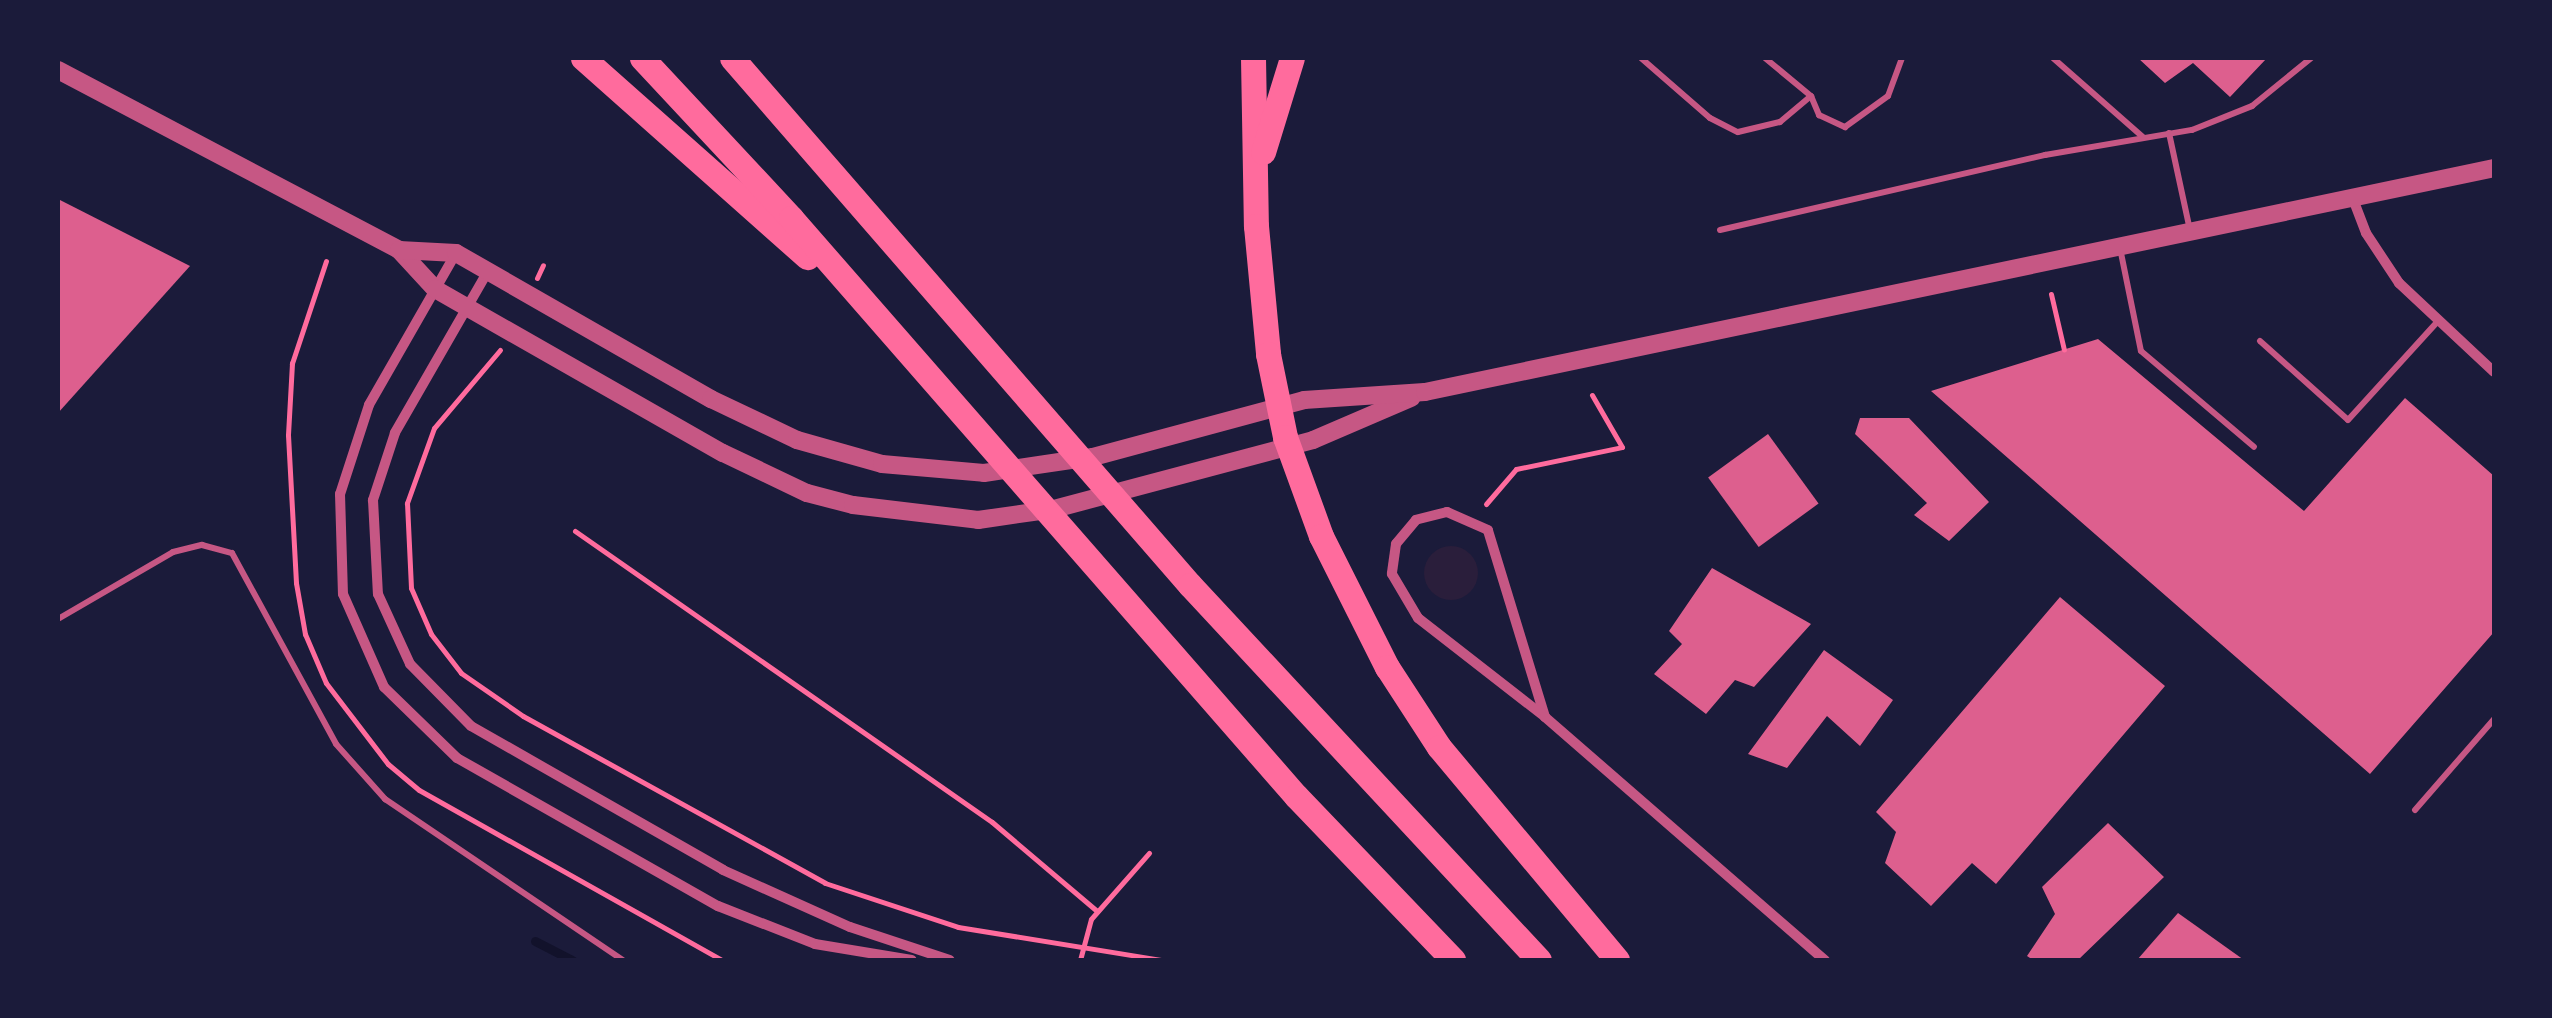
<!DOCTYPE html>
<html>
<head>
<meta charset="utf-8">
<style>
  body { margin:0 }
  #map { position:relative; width:2552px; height:1018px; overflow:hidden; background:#1b1b3a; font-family:"Space Grotesk",sans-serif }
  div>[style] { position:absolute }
  .green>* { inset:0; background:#2a1e3b }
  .round { border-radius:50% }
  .stream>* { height:9px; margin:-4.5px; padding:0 4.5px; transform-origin:4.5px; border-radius:4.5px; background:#12122b }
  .building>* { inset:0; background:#dd5f8e; transform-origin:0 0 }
  .path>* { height:5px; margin:-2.5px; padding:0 2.5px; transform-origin:2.5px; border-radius:2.5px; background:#ff6b9d }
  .service>* { height:6px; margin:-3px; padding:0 3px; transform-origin:3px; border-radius:3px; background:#c65784 }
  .minor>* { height:10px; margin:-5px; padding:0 5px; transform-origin:5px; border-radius:5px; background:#c65784 }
  .tertiary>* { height:18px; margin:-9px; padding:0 9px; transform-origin:9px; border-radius:9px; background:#c65784 }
  .motorway>* { height:25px; margin:-12.5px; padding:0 12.5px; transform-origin:12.5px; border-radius:12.5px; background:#ff6b9d }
  span { translate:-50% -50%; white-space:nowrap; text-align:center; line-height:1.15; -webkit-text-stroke:10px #1b1b3a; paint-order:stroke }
  .frame { position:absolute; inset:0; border:60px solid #1b1b3a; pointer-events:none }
</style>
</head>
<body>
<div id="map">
  <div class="green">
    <div class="round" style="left:1424px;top:546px;width:54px;height:54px"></div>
  </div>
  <div class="stream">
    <div style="left:535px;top:941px;width:42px;rotate:27.2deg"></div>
  </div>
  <div class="building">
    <div style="clip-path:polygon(2138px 58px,2267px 58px,2230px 97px,2193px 63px,2165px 83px)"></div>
    <div style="clip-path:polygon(58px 199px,190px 266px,58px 413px)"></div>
    <div style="clip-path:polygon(2098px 339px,2304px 511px,2405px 398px,2494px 476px,2494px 632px,2370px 774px,1931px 391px)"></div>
    <div style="clip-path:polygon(1860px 418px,1909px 418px,1989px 502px,1949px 541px,1914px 515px,1927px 503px,1855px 434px)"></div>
    <div style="left:1768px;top:434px;width:86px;height:74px;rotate:54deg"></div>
    <div style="clip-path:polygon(1712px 568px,1811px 624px,1754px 687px,1735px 680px,1706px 714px,1654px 674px,1682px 644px,1669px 631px)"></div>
    <div style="clip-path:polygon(2060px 597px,2165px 686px,1996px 884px,1972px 863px,1931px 906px,1885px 863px,1896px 832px,1876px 812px)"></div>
    <div style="clip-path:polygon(1824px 650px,1893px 700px,1860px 746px,1827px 716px,1787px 768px,1748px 754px)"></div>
    <div style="clip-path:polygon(2108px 823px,2164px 877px,2078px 960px,2033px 960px,2027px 956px,2055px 914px,2042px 887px)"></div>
    <div style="clip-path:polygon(2178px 913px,2244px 960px,2137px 960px)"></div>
  </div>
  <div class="path">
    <div style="left:326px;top:261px;width:108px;rotate:108.4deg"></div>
    <div style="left:292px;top:363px;width:72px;rotate:93.2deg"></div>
    <div style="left:288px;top:435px;width:148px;rotate:86.9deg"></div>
    <div style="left:296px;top:583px;width:52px;rotate:80deg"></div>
    <div style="left:305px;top:634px;width:53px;rotate:66.8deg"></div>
    <div style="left:326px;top:683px;width:102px;rotate:52.6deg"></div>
    <div style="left:388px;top:764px;width:40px;rotate:40deg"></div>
    <div style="left:419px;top:790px;width:347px;rotate:29.3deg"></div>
    <div style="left:537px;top:278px;width:14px;rotate:-65deg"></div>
    <div style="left:2051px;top:294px;width:57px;rotate:76.9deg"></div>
    <div style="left:500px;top:350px;width:102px;rotate:130.2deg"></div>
    <div style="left:434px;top:428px;width:80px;rotate:109.8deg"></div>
    <div style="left:407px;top:503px;width:85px;rotate:87.3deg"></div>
    <div style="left:411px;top:588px;width:50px;rotate:66.5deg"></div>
    <div style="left:431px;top:634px;width:49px;rotate:52.4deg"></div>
    <div style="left:461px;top:673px;width:75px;rotate:34.7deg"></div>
    <div style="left:523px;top:716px;width:345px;rotate:28.9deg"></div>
    <div style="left:825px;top:883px;width:140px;rotate:18.3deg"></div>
    <div style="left:958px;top:927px;width:207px;rotate:9.2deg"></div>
    <div style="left:1486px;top:504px;width:46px;rotate:-49.4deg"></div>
    <div style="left:1516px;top:469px;width:108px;rotate:-11.7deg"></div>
    <div style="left:1622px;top:447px;width:60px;rotate:-120deg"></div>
    <div style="left:575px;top:531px;width:508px;rotate:34.91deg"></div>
    <div style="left:992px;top:822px;width:138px;rotate:40.3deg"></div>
    <div style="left:1080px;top:960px;width:42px;rotate:-75deg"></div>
    <div style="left:1091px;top:919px;width:88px;rotate:-48.7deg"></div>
  </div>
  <div class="service">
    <div style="left:1641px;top:58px;width:91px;rotate:41deg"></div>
    <div style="left:1710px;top:118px;width:31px;rotate:27deg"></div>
    <div style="left:1738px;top:132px;width:43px;rotate:-13.4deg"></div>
    <div style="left:1780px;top:122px;width:40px;rotate:-40deg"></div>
    <div style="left:1765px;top:58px;width:60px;rotate:39.6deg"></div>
    <div style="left:1811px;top:96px;width:21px;rotate:67deg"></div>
    <div style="left:1819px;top:115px;width:29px;rotate:25deg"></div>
    <div style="left:1845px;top:127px;width:53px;rotate:-35.8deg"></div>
    <div style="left:1888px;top:96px;width:40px;rotate:-69.8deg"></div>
    <div style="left:2053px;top:58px;width:120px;rotate:41.3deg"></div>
    <div style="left:2169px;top:133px;width:99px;rotate:77.8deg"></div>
    <div style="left:1720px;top:230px;width:334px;rotate:-13deg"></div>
    <div style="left:2045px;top:155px;width:149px;rotate:-9.7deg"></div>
    <div style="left:2192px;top:130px;width:65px;rotate:-21.8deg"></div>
    <div style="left:2252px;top:106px;width:76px;rotate:-39.1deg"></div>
    <div style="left:2120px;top:248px;width:105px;rotate:78.5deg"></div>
    <div style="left:2141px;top:351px;width:148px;rotate:40.3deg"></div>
    <div style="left:2260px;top:341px;width:118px;rotate:41.9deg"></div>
    <div style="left:2348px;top:420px;width:134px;rotate:-47.7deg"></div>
    <div style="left:58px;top:619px;width:133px;rotate:-30.2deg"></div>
    <div style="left:173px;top:552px;width:30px;rotate:-14deg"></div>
    <div style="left:202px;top:545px;width:31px;rotate:15deg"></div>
    <div style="left:232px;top:553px;width:217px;rotate:61.4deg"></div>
    <div style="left:336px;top:744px;width:74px;rotate:48.3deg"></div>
    <div style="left:385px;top:799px;width:287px;rotate:34.1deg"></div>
    <div style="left:2415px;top:810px;width:121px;rotate:-49deg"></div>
  </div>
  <div class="minor">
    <div style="left:2353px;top:199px;width:36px;rotate:69deg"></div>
    <div style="left:2366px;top:233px;width:60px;rotate:56.6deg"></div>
    <div style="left:2399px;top:283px;width:130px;rotate:43.1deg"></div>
    <div style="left:456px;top:253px;width:175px;rotate:119.8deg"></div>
    <div style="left:369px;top:405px;width:94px;rotate:108deg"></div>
    <div style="left:340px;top:494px;width:100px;rotate:88.3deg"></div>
    <div style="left:343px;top:594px;width:102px;rotate:66.2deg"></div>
    <div style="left:384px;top:687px;width:102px;rotate:44.2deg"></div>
    <div style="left:457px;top:758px;width:300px;rotate:29.6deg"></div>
    <div style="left:718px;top:906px;width:104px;rotate:21.4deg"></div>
    <div style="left:815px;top:944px;width:98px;rotate:9.4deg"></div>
    <div style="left:488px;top:271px;width:187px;rotate:119.9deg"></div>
    <div style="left:395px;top:433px;width:71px;rotate:108.2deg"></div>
    <div style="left:373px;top:500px;width:94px;rotate:87deg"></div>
    <div style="left:378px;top:594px;width:77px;rotate:65.4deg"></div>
    <div style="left:410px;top:664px;width:87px;rotate:45.5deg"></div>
    <div style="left:471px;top:726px;width:290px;rotate:29.7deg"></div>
    <div style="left:723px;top:870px;width:139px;rotate:24.2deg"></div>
    <div style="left:850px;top:927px;width:105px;rotate:18.3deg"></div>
    <div style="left:1545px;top:717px;width:195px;rotate:-107deg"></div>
    <div style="left:1488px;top:530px;width:45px;rotate:-156.3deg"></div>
    <div style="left:1447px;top:512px;width:32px;rotate:166deg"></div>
    <div style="left:1416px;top:520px;width:31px;rotate:130deg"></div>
    <div style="left:1396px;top:544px;width:30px;rotate:98deg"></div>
    <div style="left:1392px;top:574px;width:51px;rotate:59.4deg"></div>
    <div style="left:1418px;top:618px;width:161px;rotate:37.9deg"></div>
    <div style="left:1545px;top:717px;width:371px;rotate:41deg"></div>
  </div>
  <div class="tertiary">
    <div style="left:58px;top:70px;width:386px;rotate:27.8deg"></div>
    <div style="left:399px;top:250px;width:53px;rotate:47.3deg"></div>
    <div style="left:435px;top:289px;width:331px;rotate:29.7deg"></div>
    <div style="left:723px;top:453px;width:93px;rotate:25.5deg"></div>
    <div style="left:807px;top:493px;width:48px;rotate:14.6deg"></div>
    <div style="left:853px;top:505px;width:126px;rotate:6.8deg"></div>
    <div style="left:978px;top:520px;width:77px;rotate:-8.2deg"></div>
    <div style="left:1054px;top:509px;width:268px;rotate:-14.9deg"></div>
    <div style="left:1313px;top:440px;width:107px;rotate:-23.2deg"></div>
    <div style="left:399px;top:250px;width:57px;rotate:3deg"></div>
    <div style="left:456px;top:253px;width:294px;rotate:29.8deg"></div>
    <div style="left:711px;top:399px;width:95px;rotate:25.5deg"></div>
    <div style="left:797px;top:440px;width:88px;rotate:15.8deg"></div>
    <div style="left:882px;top:464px;width:102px;rotate:5deg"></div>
    <div style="left:984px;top:473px;width:110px;rotate:-8.4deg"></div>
    <div style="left:1093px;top:457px;width:219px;rotate:-15.1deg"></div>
    <div style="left:1304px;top:400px;width:121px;rotate:-3.8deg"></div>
    <div style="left:1425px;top:392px;width:1092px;rotate:-11.83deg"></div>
  </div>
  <div class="motorway">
    <div style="left:583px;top:58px;width:300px;rotate:41.6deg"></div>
    <div style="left:642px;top:58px;width:219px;rotate:47deg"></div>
    <div style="left:791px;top:218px;width:768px;rotate:48.86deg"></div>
    <div style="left:1296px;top:796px;width:227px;rotate:46.2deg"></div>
    <div style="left:732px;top:58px;width:698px;rotate:49.01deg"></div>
    <div style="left:1190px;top:585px;width:512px;rotate:47.06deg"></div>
    <div style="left:1253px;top:58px;width:168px;rotate:89deg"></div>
    <div style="left:1256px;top:226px;width:129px;rotate:84.6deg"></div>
    <div style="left:1268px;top:354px;width:85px;rotate:78.4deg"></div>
    <div style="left:1285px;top:437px;width:105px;rotate:70deg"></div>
    <div style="left:1321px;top:536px;width:147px;rotate:63.3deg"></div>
    <div style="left:1387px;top:667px;width:95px;rotate:57deg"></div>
    <div style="left:1439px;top:747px;width:278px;rotate:50.1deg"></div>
    <div style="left:1263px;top:152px;width:98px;rotate:-72.9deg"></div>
  </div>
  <div class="frame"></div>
</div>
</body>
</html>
